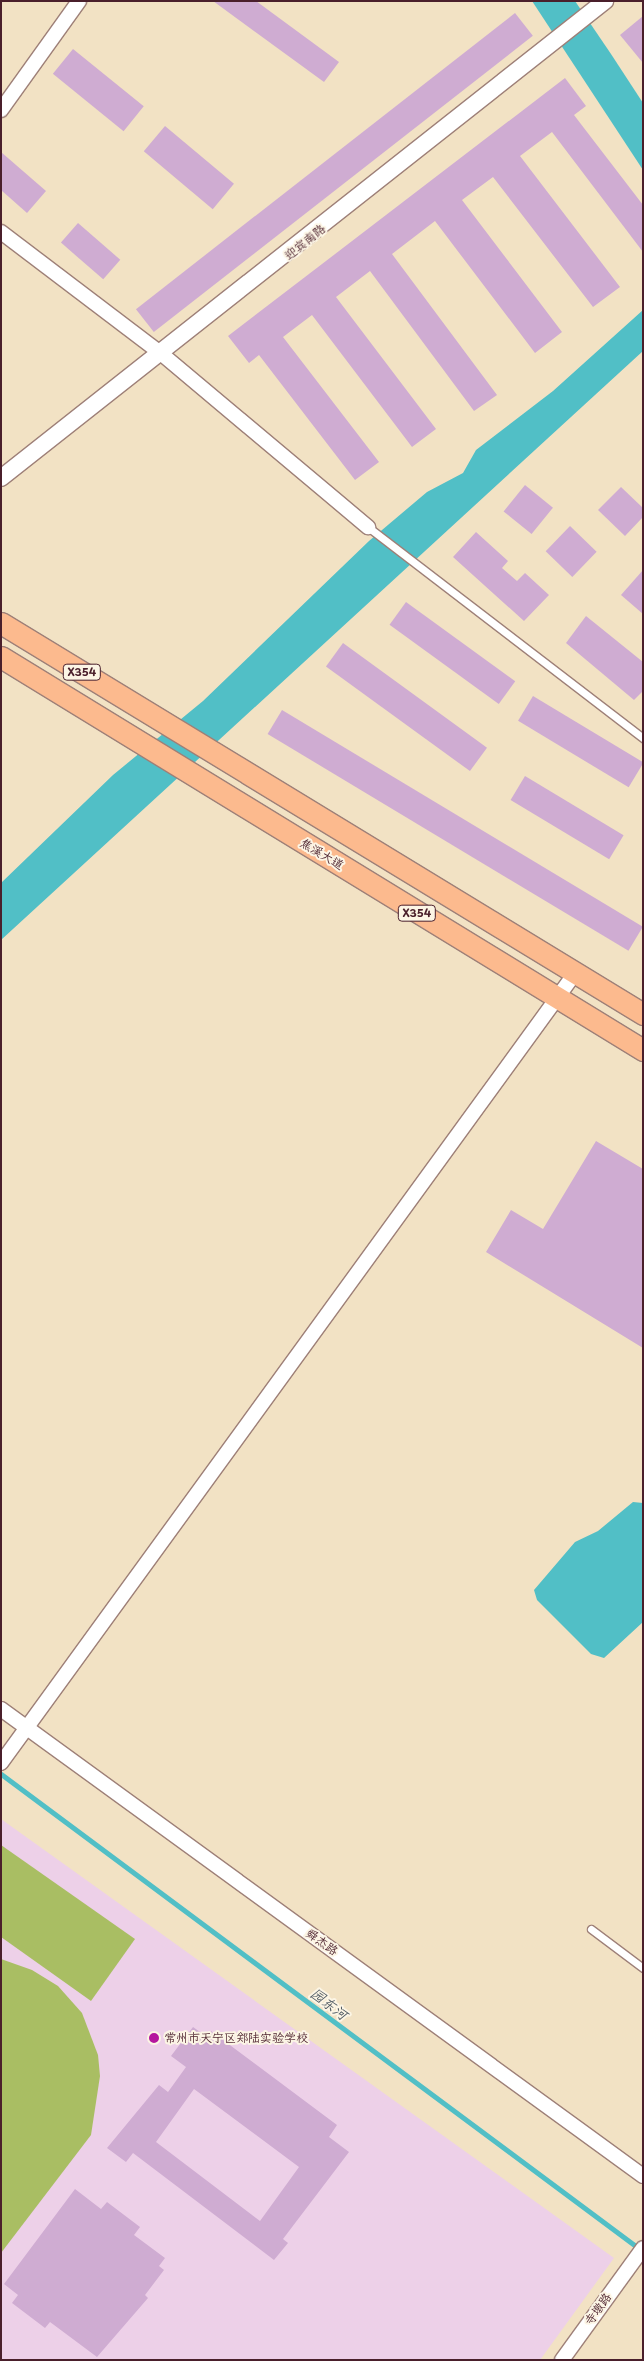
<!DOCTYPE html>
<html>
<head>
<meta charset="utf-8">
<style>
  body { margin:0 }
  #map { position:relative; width:644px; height:2361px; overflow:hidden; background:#f2e2c4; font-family:"Playpen Sans","LXGW WenKai TC",sans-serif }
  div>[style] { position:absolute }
  .built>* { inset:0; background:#edd0e8 }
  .green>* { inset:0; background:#a9be63 }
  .water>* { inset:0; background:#51bfc6 }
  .stream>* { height:5px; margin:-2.5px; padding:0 2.5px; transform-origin:2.5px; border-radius:2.5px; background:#51bfc6 }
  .building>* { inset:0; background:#cfacd2; transform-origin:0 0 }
  .roads { filter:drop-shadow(1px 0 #9e8078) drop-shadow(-1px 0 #9e8078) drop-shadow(0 1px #9e8078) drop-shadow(0 -1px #9e8078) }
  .service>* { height:7px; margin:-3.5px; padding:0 3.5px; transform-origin:3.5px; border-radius:3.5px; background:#fff }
  .minor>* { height:14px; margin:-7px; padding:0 7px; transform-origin:7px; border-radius:7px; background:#fff }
  .tertiary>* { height:16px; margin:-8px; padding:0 8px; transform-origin:8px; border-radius:8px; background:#fff }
  .primary>* { height:21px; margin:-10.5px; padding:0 10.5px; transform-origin:10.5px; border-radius:10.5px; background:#fcba8e }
  .dots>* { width:14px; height:14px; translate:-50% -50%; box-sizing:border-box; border:2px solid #fcf5e5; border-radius:50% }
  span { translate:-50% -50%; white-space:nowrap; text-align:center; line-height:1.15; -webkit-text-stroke:4px #fcf5e5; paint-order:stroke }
  .shield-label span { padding:1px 4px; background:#fcf5e5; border:1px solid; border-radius:4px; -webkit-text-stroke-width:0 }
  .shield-label { font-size:11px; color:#4a1f2b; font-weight:700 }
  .street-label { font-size:12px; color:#4a1f2b }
  .poi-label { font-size:12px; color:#4a1f2b }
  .left { translate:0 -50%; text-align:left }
  .water-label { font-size:14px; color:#4c5761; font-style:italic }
  .frame { position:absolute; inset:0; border:2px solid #4a1f2b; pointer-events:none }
</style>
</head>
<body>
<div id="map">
  <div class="built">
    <div style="clip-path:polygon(1px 1819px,614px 2258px,540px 2360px,1px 2360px)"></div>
  </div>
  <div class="green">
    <div style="clip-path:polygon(1px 1845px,135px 1939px,91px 2001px,1px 1937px)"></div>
    <div style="clip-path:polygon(1px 1959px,32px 1970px,58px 1986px,82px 2013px,98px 2055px,100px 2076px,91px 2135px,1px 2253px)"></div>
  </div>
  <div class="water">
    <div style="clip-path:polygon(532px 1px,575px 1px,611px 54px,643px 103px,643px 170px)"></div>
    <div style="clip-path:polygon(643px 310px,643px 351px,1px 940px,1px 883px,113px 775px,203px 701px,369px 541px,427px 492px,463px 473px,476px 450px,553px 391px)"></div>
    <div style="clip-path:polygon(633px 1502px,643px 1503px,643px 1622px,604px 1658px,591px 1654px,537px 1600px,534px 1590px,575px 1542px,598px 1531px)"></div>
  </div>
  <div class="stream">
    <div style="left:1px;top:1774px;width:798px;rotate:36.64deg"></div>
  </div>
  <div class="building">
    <div style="clip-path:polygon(213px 1px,256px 1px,339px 62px,324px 82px)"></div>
    <div style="left:515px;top:13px;width:29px;height:481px;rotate:52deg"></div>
    <div style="clip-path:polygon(643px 16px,643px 63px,620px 35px)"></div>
    <div style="left:73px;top:49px;width:91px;height:32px;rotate:39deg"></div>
    <div style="clip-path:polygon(565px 78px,586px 106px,574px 115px,643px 205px,643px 252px,552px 132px,520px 156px,620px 287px,593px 307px,493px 177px,462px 200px,562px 332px,535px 353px,435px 221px,392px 254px,497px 395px,474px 411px,370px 271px,336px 297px,436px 429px,412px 447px,312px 315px,283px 337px,379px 462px,355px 480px,259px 355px,249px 363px,228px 336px)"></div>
    <div style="left:165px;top:126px;width:90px;height:33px;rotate:40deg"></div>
    <div style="clip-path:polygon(1px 152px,46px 191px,27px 213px,1px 190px)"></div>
    <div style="left:78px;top:223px;width:56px;height:26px;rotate:41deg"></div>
    <div style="left:525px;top:485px;width:36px;height:34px;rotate:39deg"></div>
    <div style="clip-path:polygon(621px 487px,643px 508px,643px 517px,625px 536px,598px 510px)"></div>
    <div style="left:570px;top:526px;width:37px;height:35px;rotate:44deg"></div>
    <div style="clip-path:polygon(476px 532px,508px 561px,502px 568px,517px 581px,525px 573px,549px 595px,524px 621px,453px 557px)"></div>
    <div style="clip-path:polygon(643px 570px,643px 614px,621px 595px)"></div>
    <div style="left:406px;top:602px;width:135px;height:28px;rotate:36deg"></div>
    <div style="clip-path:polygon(586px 616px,643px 662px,643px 691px,634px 700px,566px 643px)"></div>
    <div style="left:343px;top:643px;width:178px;height:29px;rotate:36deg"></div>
    <div style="left:533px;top:696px;width:129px;height:29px;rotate:31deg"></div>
    <div style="left:282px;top:710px;width:421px;height:28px;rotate:31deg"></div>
    <div style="left:525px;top:776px;width:115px;height:28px;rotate:31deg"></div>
    <div style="clip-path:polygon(596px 1141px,643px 1169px,643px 1348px,486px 1252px,511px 1210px,543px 1229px)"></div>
    <div style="clip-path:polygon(evenodd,193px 2027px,207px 2037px,211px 2031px,337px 2125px,329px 2137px,349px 2152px,283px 2239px,288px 2243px,274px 2260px,133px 2153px,126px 2162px,107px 2148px,159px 2085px,168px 2092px,186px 2067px,171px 2056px,193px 2027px,194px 2089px,299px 2167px,260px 2221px,156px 2142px,194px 2089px)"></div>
    <div style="clip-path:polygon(75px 2189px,101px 2209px,107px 2202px,140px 2227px,134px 2235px,165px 2258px,159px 2266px,164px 2270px,145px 2295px,148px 2298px,97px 2357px,50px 2322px,45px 2328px,12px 2303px,18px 2295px,4px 2284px)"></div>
  </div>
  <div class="roads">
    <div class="service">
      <div style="left:368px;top:527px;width:347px;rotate:37.5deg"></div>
      <div style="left:591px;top:1929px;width:65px;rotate:36.9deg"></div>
    </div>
    <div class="minor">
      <div style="left:1px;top:110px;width:134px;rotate:-54.4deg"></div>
      <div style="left:1px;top:232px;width:203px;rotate:37.2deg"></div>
      <div style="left:163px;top:355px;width:268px;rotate:40deg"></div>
      <div style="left:1px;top:1709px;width:794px;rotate:36.03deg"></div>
      <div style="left:1px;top:1763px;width:978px;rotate:-53.99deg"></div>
      <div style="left:562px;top:2360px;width:138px;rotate:-54.1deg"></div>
    </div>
    <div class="tertiary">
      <div style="left:1px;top:478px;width:770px;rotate:-38.3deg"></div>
    </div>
    <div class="primary">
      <div style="left:1px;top:623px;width:752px;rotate:31.34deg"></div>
      <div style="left:1px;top:657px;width:753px;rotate:31.47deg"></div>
    </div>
  </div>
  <div class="dots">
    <div style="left:154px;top:2038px;background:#b5179e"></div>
  </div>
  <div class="shield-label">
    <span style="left:82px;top:672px">X354</span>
    <span style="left:417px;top:913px">X354</span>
  </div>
  <div class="street-label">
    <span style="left:305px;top:242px;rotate:-39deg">迎宾南路</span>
    <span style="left:322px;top:854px;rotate:31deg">焦溪大道</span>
    <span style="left:322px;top:1942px;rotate:36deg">舜杰路</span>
    <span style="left:598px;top:2309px;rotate:-54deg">寺墩路</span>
  </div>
  <div class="poi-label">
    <span class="left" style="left:164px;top:2038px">常州市天宁区郑陆实验学校</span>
  </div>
  <div class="water-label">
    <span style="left:329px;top:2004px;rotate:37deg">园东河</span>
  </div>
  <div class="frame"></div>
</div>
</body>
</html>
